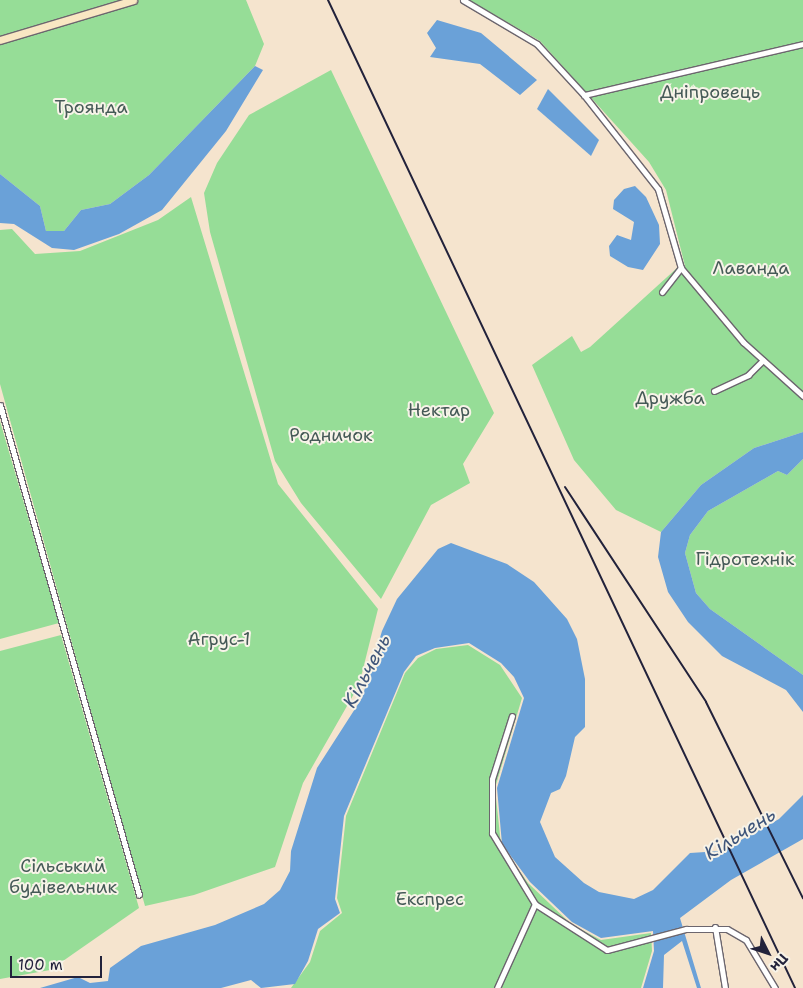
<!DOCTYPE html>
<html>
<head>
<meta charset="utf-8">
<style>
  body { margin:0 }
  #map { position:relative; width:803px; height:988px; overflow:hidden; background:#f5e4ce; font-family:"Shantell Sans",sans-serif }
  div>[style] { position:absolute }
  .green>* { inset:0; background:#96dd97 }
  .water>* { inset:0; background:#6aa1d8 }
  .roads { filter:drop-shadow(1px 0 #6c666e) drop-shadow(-1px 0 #6c666e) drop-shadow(0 1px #6c666e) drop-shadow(0 -1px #6c666e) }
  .street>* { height:5px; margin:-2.5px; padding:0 2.5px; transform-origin:2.5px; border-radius:2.5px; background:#fff }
  .secondary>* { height:7px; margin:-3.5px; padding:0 3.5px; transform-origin:3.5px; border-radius:3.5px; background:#f9e7c3 }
  .rail>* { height:2px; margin:-1px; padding:0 1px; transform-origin:1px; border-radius:1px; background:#22223b }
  span { translate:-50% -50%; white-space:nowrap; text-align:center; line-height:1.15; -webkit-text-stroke:4px #f7f3e8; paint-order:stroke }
  .park-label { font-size:18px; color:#455a57 }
  .water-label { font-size:19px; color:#3f557a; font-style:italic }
  .north { position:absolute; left:743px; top:928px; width:50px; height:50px; -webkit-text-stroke:4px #f7f3e8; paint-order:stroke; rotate:131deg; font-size:14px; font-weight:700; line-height:20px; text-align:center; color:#22223b }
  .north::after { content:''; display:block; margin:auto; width:18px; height:22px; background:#22223b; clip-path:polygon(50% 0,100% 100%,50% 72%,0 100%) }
  .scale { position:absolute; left:10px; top:956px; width:92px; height:22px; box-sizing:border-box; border:2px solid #22223b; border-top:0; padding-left:6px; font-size:15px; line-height:18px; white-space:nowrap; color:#22223b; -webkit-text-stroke:4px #f7f3e8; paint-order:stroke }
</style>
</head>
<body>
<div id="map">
  <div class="green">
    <div style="clip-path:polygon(0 0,120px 0,0 36px)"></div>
    <div style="clip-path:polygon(138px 0,246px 0,264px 44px,255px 66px,149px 175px,110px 204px,81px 210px,64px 231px,46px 231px,40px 206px,0 174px,0 41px)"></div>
    <div style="clip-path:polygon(469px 0,803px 0,803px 432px,754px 448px,701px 485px,661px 532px,616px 510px,574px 460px,532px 365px,572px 336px,581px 352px,590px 347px,677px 268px,685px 266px,666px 190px,649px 162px,540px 41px)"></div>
    <div style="clip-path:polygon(331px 70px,494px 413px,463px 464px,470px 483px,431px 505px,381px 599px,301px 503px,275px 461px,210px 232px,204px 193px,217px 163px,249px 115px)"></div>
    <div style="clip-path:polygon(191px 197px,278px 484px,378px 609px,359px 685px,303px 783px,275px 867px,194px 895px,145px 906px,0 384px,0 230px,12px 229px,35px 254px,80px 251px,158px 220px)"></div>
    <div style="clip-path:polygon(0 421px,59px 623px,0 639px)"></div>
    <div style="clip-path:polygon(803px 459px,803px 675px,710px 609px,696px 593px,685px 553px,690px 535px,708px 511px,778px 471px,787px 475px)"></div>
    <div style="clip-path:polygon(61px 635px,139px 908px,50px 970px,0 979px,0 651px)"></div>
    <div style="clip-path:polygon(468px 645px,500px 665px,522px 698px,495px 788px,501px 845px,528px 883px,571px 924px,601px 940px,651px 933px,652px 951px,641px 988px,291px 988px,310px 962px,320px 931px,342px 913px,337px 898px,346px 816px,405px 673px,418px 658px,436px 649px)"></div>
  </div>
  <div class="water">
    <div style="clip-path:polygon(437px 20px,481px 33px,537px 80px,520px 95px,480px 64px,430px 57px,436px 48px,427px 33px)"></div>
    <div style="clip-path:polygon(255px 66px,263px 70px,226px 131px,162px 210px,119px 234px,74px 250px,52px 248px,14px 224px,0 223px,0 174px,40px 206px,46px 231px,64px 231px,81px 210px,110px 204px,149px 175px)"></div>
    <div style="clip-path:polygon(548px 89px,599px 140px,591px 156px,537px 109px)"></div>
    <div style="clip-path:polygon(635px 186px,646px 197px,659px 225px,660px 244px,643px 270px,628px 267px,610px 256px,609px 246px,617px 235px,631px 240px,634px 222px,613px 209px,614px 200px,624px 189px)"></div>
    <div style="clip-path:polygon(803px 432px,803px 459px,787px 475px,778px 471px,708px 511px,690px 535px,685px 553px,696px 593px,710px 609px,803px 675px,803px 712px,786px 690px,722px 656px,688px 622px,668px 592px,658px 557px,661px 532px,701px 485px,754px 448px)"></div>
    <div style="clip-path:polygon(451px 543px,507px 564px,534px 582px,567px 619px,577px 639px,585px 679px,585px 727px,575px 737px,566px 776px,560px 789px,551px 793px,540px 822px,555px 857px,584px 883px,599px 892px,634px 899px,653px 890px,690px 853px,721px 851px,779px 819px,803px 795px,803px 839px,731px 880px,680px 918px,701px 988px,697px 988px,682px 941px,664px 955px,663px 988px,643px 988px,654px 951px,653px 931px,601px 938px,572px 922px,530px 882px,502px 844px,497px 788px,524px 698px,514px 677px,501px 663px,469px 643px,435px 648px,416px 656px,404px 672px,344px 816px,335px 899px,340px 913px,318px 929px,308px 961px,295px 984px,261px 988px,251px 980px,221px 988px,40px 988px,78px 977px,90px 983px,108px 981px,110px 968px,141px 946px,215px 925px,264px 904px,280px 890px,290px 871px,291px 851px,317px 768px,362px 698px,382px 631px,397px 599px,438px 549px)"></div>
  </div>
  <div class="roads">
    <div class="street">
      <div style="left:463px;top:0;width:86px;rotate:30.7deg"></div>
      <div style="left:537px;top:44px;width:69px;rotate:47.3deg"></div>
      <div style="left:584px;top:95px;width:120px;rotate:51.8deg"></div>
      <div style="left:658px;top:189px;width:82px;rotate:73.8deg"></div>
      <div style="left:681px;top:268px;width:97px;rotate:50deg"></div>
      <div style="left:743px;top:342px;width:81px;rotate:42deg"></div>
      <div style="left:584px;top:95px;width:225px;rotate:-13.1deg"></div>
      <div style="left:662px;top:292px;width:31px;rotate:-52deg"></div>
      <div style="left:714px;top:391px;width:38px;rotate:-25deg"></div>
      <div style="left:748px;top:375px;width:21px;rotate:-45deg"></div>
      <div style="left:0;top:405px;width:509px;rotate:74.16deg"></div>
      <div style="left:535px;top:904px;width:85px;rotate:32.6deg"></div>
      <div style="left:607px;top:950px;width:82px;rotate:-14.9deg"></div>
      <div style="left:686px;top:929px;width:41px"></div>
      <div style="left:727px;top:929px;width:22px;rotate:30deg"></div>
      <div style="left:746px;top:940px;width:56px;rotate:58.9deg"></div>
      <div style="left:715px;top:927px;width:62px;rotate:80.7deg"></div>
      <div style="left:497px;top:988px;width:92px;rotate:-65.7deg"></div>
      <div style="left:535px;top:904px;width:83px;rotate:-121.2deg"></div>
      <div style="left:492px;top:833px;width:54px;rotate:-90deg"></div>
      <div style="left:492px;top:779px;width:66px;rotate:-72.4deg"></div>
    </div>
    <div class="secondary">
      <div style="left:0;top:40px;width:139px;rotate:-16.7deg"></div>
    </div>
  </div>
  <div class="rail">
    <div style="left:328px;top:0;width:1093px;rotate:64.7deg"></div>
    <div style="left:565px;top:487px;width:257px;rotate:56.7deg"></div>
    <div style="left:706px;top:702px;width:219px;rotate:63.7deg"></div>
  </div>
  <div class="park-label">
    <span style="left:710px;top:92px">Дніпровець</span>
    <span style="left:91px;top:107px">Троянда</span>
    <span style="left:751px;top:268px">Лаванда</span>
    <span style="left:670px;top:398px">Дружба</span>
    <span style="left:439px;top:410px">Нектар</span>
    <span style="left:331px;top:435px">Родничок</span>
    <span style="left:745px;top:559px">Гідротехнік</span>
    <span style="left:219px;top:639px">Агрус-1</span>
    <span style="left:63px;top:877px">Сільський<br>будівельник</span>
    <span style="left:430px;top:899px">Експрес</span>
  </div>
  <div class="water-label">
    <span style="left:367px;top:671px;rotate:-62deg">Кільчень</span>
    <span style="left:740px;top:834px;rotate:-32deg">Кільчень</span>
  </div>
  <div class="north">Пн</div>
  <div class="scale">100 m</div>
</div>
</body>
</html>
